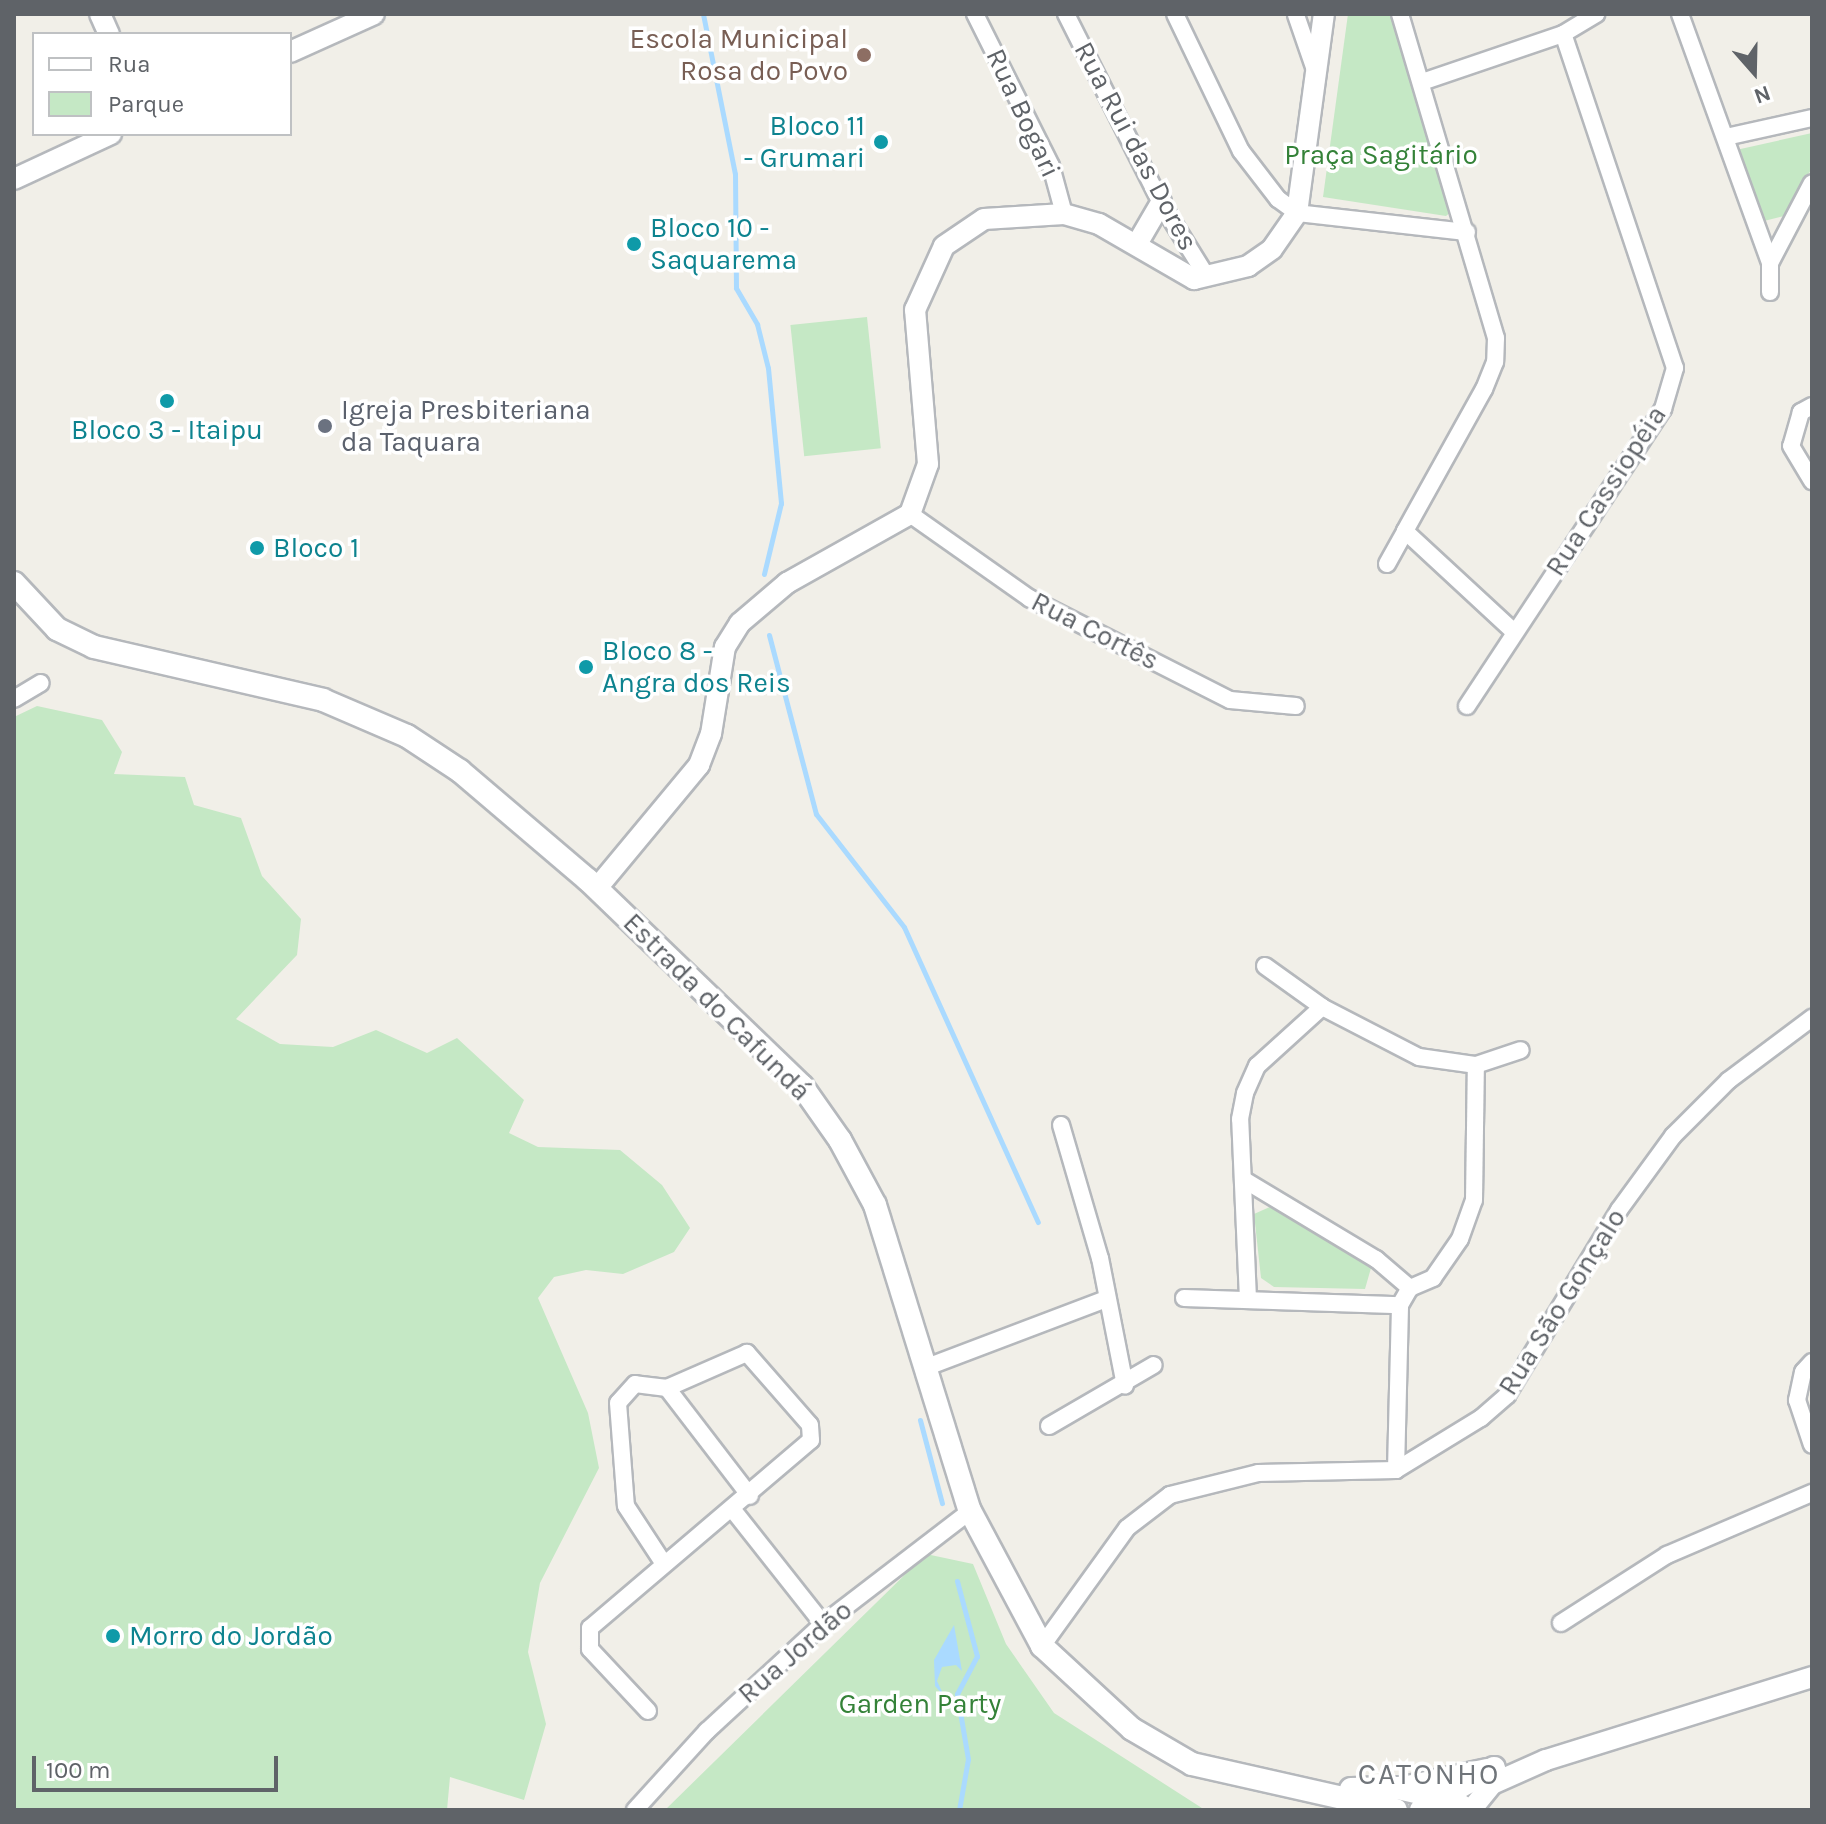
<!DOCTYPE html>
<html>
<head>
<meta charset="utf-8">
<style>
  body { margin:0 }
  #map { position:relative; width:1826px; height:1824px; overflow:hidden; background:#f1efe8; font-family:Karla,sans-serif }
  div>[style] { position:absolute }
  .green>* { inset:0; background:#c5e8c5; transform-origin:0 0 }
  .water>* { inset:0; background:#aadaff }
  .stream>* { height:5px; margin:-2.5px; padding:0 2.5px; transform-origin:2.5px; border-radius:2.5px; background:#aadaff }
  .roads { filter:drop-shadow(2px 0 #b5b8bc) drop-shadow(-2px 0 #b5b8bc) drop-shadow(0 2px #b5b8bc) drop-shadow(0 -2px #b5b8bc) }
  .minor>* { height:16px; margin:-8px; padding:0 8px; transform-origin:8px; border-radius:8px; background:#fff }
  .tertiary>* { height:20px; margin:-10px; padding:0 10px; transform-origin:10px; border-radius:10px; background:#fff }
  .secondary>* { height:22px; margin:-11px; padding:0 11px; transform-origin:11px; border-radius:11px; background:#fff }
  .dots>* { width:22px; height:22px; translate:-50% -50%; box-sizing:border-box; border:4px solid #fff; border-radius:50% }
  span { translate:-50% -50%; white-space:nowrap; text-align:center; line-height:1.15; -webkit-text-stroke:7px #fff; paint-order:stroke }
  .education-label { font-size:28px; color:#785e54 }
  .right { translate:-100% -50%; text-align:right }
  .street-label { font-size:28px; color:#5f6368 }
  .culture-label { font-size:28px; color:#0d838f }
  .left { translate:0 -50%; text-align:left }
  .park-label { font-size:28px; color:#348238 }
  .worship-label { font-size:28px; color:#5b616d }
  .neighbourhood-label { font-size:30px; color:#70757a; letter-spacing:2px }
  .frame { position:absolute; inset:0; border:16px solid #5f6368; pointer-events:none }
  .legend { position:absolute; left:32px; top:32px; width:260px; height:104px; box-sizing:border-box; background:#fff; border:2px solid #bfc1c3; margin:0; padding:10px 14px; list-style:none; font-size:24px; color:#5f6368 }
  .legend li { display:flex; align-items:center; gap:16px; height:40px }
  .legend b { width:40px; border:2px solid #bfc1c3 }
  .north { position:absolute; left:1714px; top:32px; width:80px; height:80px; -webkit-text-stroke:6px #fff; paint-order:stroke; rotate:160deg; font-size:22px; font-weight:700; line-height:32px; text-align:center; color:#5f6368 }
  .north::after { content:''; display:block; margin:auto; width:28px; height:36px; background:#5f6368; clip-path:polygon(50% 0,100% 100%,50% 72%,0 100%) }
  .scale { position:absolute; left:32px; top:1756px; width:246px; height:36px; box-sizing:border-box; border:4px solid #5f6368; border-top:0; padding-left:10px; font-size:24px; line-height:28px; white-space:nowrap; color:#5f6368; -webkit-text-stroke:6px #fff; paint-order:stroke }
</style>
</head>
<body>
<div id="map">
  <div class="green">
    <div style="clip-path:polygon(1348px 14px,1390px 14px,1452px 211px,1446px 216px,1323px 197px)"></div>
    <div style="clip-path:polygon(1812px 133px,1812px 168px,1784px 216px,1760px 222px,1736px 150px)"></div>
    <div style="left:867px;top:317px;width:132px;height:77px;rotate:84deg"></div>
    <div style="clip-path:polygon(37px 706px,102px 720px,122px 752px,114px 774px,185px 777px,194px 805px,241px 818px,262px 876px,301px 919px,297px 955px,236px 1019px,280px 1044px,333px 1047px,376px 1030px,427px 1053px,457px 1038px,524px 1100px,509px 1133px,538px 1147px,620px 1150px,662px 1185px,690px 1228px,674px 1252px,623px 1274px,586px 1270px,554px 1277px,538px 1298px,588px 1413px,599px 1468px,540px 1583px,528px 1652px,546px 1724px,524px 1800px,450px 1777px,447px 1810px,14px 1810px,14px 717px)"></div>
    <div style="clip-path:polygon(1272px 1206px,1364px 1258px,1371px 1268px,1365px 1289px,1274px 1287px,1261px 1278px,1254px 1214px)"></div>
    <div style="clip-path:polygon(926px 1554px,973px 1564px,1006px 1644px,1054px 1713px,1205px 1810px,665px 1810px)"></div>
  </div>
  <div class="water">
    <div style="clip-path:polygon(954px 1625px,962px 1671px,956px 1665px,942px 1667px,937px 1681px,944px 1696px,935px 1686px,934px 1660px)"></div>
  </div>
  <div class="stream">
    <div style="left:703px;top:14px;width:163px;rotate:78.7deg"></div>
    <div style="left:735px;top:174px;width:114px;rotate:89.5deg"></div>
    <div style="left:736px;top:288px;width:42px;rotate:59.7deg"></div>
    <div style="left:757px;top:324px;width:45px;rotate:76deg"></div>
    <div style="left:768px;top:368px;width:136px;rotate:84.5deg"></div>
    <div style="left:781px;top:503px;width:73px;rotate:103.5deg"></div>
    <div style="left:769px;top:635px;width:185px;rotate:75.3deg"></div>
    <div style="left:816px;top:814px;width:143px;rotate:52.1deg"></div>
    <div style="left:904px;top:927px;width:324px;rotate:65.6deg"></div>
    <div style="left:920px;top:1420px;width:86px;rotate:75.2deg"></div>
    <div style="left:957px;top:1581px;width:78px;rotate:75.1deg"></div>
    <div style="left:977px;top:1656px;width:43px;rotate:117.8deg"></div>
    <div style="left:957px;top:1694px;width:66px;rotate:80.4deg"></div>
    <div style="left:968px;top:1759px;width:52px;rotate:100deg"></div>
  </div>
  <div class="roads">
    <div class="minor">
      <div style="left:975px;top:14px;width:170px;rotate:63.4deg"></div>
      <div style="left:1051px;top:166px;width:50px;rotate:74.8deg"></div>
      <div style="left:1066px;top:14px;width:212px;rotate:63.3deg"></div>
      <div style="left:1161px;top:203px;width:87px;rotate:58.1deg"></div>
      <div style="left:1175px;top:14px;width:152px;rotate:64.3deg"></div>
      <div style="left:1241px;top:151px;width:61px;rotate:52.4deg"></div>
      <div style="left:1278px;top:199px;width:24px;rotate:36deg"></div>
      <div style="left:1297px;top:213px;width:171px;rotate:6.4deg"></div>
      <div style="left:1400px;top:14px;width:338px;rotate:73.5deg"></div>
      <div style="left:1496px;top:338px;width:24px;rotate:92deg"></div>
      <div style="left:1495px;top:362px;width:29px;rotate:112deg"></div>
      <div style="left:1484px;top:389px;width:162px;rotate:119.1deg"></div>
      <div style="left:1405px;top:531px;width:149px;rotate:42.8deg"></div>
      <div style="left:1680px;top:14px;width:265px;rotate:70.1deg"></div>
      <div style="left:1770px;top:263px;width:29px;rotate:90deg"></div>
      <div style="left:1296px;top:15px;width:58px;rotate:70.9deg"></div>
      <div style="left:1422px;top:82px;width:149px;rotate:-18.8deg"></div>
      <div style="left:1563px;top:34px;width:39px;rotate:-31deg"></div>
      <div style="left:1726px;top:137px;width:88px;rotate:-12.5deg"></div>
      <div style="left:1770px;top:263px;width:90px;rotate:-62.3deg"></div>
      <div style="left:1812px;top:406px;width:13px;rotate:151deg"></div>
      <div style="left:1801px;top:412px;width:35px;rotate:106deg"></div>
      <div style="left:1791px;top:446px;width:41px;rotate:59deg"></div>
      <div style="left:910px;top:514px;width:146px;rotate:35.2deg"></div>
      <div style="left:1029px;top:598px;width:225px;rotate:26.9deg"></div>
      <div style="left:1230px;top:700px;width:66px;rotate:5.2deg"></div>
      <div style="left:1387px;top:564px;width:38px;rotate:-61deg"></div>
      <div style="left:14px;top:699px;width:31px;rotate:-31deg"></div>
      <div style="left:1467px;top:706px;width:356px;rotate:-56.6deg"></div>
      <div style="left:1663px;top:409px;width:43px;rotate:-73.7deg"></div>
      <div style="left:1675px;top:368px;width:352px;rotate:-108.5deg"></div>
      <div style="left:1265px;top:966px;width:70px;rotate:35.7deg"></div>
      <div style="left:1322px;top:1007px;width:109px;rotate:27.3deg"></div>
      <div style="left:1419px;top:1057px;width:58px;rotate:8deg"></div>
      <div style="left:1476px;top:1065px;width:47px;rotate:-18.4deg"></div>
      <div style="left:1061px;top:1125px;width:139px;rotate:73.7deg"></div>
      <div style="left:1100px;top:1258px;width:130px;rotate:78.9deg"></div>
      <div style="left:1246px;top:1181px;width:152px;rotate:31deg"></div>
      <div style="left:1376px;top:1259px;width:45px;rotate:40.5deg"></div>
      <div style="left:1184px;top:1298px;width:216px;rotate:1.9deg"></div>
      <div style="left:1248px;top:1299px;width:180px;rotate:-92.5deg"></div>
      <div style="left:1240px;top:1119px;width:26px;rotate:-79deg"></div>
      <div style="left:1245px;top:1093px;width:30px;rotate:-66deg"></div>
      <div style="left:1257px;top:1066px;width:88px;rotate:-42.2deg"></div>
      <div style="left:1812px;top:1362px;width:13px;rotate:132deg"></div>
      <div style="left:1803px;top:1372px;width:29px;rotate:102deg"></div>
      <div style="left:1797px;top:1400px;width:47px;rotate:71.6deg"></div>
      <div style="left:927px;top:1367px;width:191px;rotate:-20.8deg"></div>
      <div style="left:667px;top:1388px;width:136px;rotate:52.5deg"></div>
      <div style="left:1049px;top:1426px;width:121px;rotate:-30.2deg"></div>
      <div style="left:1396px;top:1470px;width:165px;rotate:-88.6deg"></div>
      <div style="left:1400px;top:1305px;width:20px;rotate:-60deg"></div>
      <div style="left:1410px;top:1288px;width:25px;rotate:-23deg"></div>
      <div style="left:1433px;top:1278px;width:47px;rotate:-55.3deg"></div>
      <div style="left:1460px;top:1239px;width:41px;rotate:-70.3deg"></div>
      <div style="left:1474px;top:1200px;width:135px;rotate:-89.2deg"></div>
      <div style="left:733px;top:1510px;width:145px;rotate:51.7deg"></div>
      <div style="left:1561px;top:1623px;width:126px;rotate:-32.7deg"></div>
      <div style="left:1667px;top:1555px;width:158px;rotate:-23.2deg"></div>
      <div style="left:1042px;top:1646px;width:145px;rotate:-54.2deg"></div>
      <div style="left:1127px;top:1528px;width:54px;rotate:-37.5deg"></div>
      <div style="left:1170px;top:1495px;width:91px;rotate:-14deg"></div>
      <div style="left:1258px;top:1473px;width:138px;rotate:-1.2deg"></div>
      <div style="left:1396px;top:1470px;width:100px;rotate:-31.5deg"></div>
      <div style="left:1481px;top:1418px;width:35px;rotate:-41deg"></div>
      <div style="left:1507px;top:1395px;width:216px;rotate:-58.8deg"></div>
      <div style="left:1619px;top:1210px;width:92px;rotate:-53.9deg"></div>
      <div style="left:1673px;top:1136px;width:79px;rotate:-45deg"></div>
      <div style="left:1729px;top:1080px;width:104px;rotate:-36.8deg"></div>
      <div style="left:648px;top:1711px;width:85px;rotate:-133.1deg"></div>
      <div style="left:590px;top:1649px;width:21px;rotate:-90deg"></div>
      <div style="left:590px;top:1628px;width:290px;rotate:-40.4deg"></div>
      <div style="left:811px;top:1440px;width:15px;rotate:-94deg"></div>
      <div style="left:810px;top:1425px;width:96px;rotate:-131.2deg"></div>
      <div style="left:747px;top:1353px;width:87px;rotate:156.4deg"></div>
      <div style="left:667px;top:1388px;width:32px;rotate:-173deg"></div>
      <div style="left:635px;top:1384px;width:25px;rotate:132deg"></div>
      <div style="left:618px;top:1403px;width:103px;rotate:85.6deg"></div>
      <div style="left:626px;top:1506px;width:69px;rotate:56.8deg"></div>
      <div style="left:635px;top:1810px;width:107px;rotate:-47.7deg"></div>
      <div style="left:707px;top:1731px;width:158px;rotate:-42.7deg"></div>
      <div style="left:823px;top:1624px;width:185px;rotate:-37.5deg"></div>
    </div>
    <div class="tertiary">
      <div style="left:100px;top:14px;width:22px;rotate:66deg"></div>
      <div style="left:290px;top:52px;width:92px;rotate:-24.3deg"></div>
      <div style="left:14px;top:179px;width:107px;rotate:-24.9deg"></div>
      <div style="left:1137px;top:244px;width:48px;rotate:-59.7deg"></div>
      <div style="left:597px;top:888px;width:160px;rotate:-50.3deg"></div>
      <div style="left:699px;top:765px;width:33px;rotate:-69deg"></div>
      <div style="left:711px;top:734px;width:88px;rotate:-80.9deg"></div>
      <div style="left:725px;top:647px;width:28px;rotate:-58deg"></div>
      <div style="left:740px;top:623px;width:62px;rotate:-40.4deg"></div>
      <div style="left:787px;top:583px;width:141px;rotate:-29.3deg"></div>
      <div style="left:910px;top:514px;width:53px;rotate:-70.2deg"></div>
      <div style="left:928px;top:464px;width:155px;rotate:-94.8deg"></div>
      <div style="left:915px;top:310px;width:70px;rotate:-65.6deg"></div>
      <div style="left:944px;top:246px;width:48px;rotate:-34deg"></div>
      <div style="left:984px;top:219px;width:80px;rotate:-3.6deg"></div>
      <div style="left:1064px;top:214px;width:36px;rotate:16deg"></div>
      <div style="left:1099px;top:224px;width:110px;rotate:30.1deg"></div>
      <div style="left:1194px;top:279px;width:56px;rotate:-13.5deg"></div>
      <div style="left:1248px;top:266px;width:29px;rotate:-35deg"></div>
      <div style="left:1272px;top:249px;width:44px;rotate:-55.2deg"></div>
      <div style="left:1297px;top:213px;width:201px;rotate:-82.3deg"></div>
      <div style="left:1398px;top:1788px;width:91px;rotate:-12.1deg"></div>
      <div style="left:1471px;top:1810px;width:33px;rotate:-51deg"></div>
      <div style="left:1492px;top:1784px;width:59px;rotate:-24deg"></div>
      <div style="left:1546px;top:1760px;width:279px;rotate:-17.3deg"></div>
    </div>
    <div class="secondary">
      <div style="left:14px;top:583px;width:63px;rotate:46.9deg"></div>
      <div style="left:57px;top:629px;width:41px;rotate:25.9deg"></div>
      <div style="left:94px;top:647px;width:235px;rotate:13deg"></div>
      <div style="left:323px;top:700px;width:91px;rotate:23.2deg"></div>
      <div style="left:407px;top:736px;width:64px;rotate:33.4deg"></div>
      <div style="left:460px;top:771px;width:168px;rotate:40.4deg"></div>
      <div style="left:588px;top:880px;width:297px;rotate:43.9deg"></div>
      <div style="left:802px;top:1086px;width:66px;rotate:54.9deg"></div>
      <div style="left:840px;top:1140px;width:74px;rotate:61.7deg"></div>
      <div style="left:875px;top:1205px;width:320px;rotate:72.8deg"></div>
      <div style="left:970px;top:1511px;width:153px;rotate:61.9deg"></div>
      <div style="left:1042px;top:1646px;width:122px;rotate:42.7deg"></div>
      <div style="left:1132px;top:1729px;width:69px;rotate:30.3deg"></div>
      <div style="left:1192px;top:1764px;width:209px;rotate:12.7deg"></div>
      <div style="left:1351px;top:1789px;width:47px;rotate:-1.2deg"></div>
      <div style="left:1398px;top:1788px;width:37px;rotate:13deg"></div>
      <div style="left:1445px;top:1795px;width:56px;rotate:-28.9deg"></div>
      <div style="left:1421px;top:1810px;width:28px;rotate:-32deg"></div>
      <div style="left:1445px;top:1795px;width:27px;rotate:34deg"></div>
    </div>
  </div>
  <div class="dots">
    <div style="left:864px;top:55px;background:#8d6e63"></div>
    <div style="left:881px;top:142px;background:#0f9aa8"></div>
    <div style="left:634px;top:244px;background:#0f9aa8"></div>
    <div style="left:167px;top:401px;background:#0f9aa8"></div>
    <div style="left:325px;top:426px;background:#6b7280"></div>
    <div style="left:257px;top:548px;background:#0f9aa8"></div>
    <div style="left:586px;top:667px;background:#0f9aa8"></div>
    <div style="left:113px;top:1636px;background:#0f9aa8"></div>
  </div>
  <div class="education-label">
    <span class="right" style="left:848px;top:55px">Escola Municipal<br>Rosa do Povo</span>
  </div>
  <div class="street-label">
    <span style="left:1023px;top:113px;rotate:65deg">Rua Bogari</span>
    <span style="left:1136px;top:146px;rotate:62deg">Rua Rui das Dores</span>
    <span style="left:1606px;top:491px;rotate:-57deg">Rua Cassiopéia</span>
    <span style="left:1095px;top:631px;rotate:27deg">Rua Cortês</span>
    <span style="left:717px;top:1007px;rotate:45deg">Estrada do Cafundá</span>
    <span style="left:1562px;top:1302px;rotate:-58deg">Rua São Gonçalo</span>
    <span style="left:795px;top:1652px;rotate:-41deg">Rua Jordão</span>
  </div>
  <div class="culture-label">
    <span class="right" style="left:865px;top:142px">Bloco 11<br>- Grumari</span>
    <span class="left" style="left:650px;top:244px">Bloco 10 -<br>Saquarema</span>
    <span style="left:167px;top:430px">Bloco 3 - Itaipu</span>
    <span class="left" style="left:273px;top:548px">Bloco 1</span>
    <span class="left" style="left:602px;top:667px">Bloco 8 -<br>Angra dos Reis</span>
    <span class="left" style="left:129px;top:1636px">Morro do Jordão</span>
  </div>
  <div class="park-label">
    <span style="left:1381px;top:155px">Praça Sagitário</span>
    <span style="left:920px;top:1704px">Garden Party</span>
  </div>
  <div class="worship-label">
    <span class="left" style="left:341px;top:426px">Igreja Presbiteriana<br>da Taquara</span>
  </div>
  <div class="neighbourhood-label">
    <span style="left:1429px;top:1774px">CATONHO</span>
  </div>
  <div class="frame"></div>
  <ul class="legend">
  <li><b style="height:10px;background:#fff"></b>Rua</li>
  <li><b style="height:22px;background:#c5e8c5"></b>Parque</li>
  </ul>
  <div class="north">N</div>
  <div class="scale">100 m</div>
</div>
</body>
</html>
